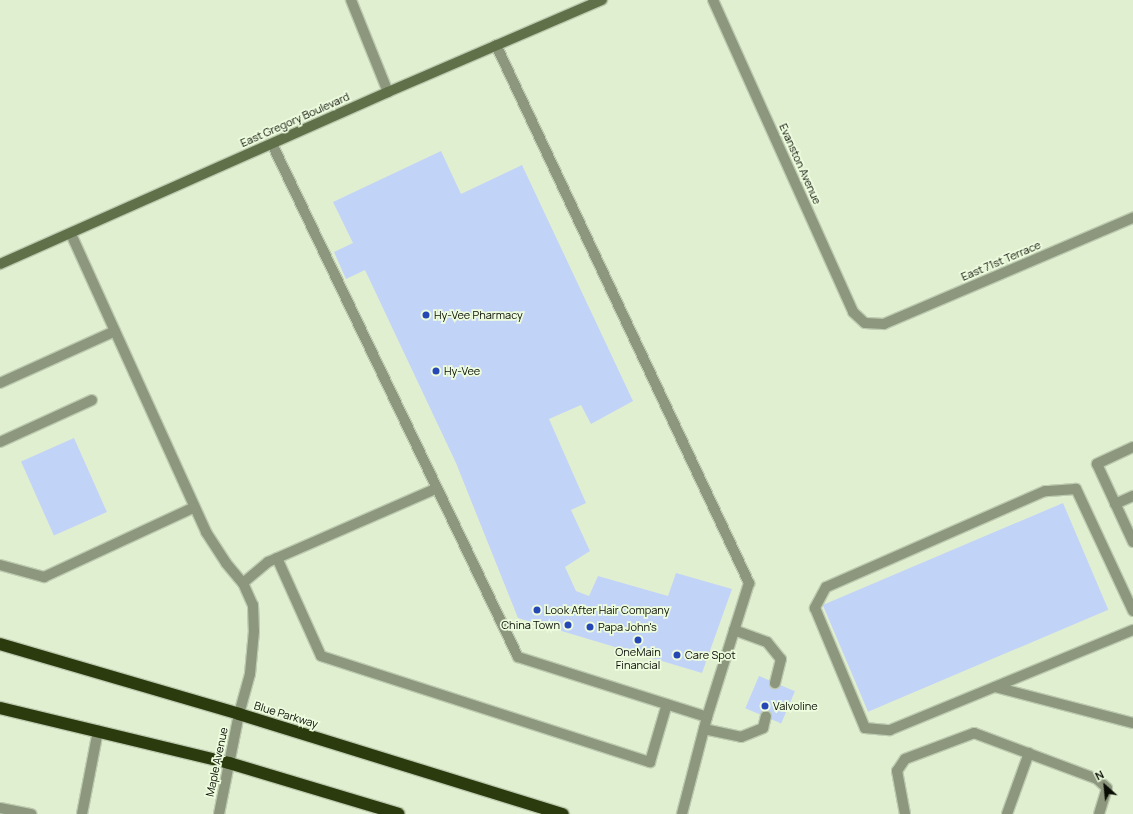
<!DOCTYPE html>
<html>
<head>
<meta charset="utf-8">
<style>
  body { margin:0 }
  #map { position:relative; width:1133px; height:814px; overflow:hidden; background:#e1efd1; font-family:Manrope,sans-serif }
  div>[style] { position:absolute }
  .building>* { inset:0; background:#c2d3f8; transform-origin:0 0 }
  .roads { filter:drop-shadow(1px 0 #becbb0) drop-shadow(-1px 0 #becbb0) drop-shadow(0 1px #becbb0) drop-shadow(0 -1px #becbb0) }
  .lane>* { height:10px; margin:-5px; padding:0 5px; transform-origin:5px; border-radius:5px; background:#8c977d }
  .street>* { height:10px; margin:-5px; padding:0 5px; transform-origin:5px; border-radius:5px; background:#8c977d }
  .secondary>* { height:10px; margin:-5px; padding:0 5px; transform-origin:5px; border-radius:5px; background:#607049 }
  .highway>* { height:12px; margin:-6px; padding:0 6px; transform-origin:6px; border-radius:6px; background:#2b3b0d }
  .dots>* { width:11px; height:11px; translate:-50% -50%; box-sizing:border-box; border:2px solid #eefcde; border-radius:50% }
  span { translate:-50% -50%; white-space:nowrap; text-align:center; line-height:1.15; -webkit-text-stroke:3.5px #eefcde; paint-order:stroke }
  .street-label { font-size:11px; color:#090d05 }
  .poi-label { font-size:11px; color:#090d05 }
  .left { translate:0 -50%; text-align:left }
  .right { translate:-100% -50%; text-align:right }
  .north { position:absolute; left:1085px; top:766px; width:40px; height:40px; -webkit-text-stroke:3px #eefcde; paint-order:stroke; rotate:333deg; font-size:11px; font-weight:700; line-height:16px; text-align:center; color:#090d05 }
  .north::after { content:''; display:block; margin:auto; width:14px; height:18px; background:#090d05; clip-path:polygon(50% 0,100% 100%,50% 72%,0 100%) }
</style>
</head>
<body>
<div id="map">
  <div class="building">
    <div style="clip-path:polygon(441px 151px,461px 194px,522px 165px,633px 401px,591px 424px,581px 405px,549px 419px,586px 503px,571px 510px,590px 551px,565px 567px,576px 591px,589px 596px,598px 576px,668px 596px,676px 573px,732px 589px,702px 673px,518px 618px,456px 463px,365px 270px,346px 279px,334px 252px,353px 243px,333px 202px)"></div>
    <div style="left:74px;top:438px;width:81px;height:58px;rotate:66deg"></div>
    <div style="left:1063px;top:503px;width:116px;height:261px;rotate:67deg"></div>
    <div style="left:759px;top:676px;width:39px;height:35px;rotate:23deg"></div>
  </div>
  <div class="roads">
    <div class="lane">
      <div style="left:496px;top:45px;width:595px;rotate:64.81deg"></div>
      <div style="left:749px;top:583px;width:140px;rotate:107.4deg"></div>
      <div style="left:272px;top:144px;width:569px;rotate:64.38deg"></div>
      <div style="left:518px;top:657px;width:198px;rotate:17.6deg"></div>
      <div style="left:707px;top:717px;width:100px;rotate:104.5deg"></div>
      <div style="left:71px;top:234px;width:327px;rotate:65.6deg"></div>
      <div style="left:206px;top:532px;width:37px;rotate:57deg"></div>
      <div style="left:226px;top:563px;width:26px;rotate:50deg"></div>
      <div style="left:243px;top:583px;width:24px;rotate:66deg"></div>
      <div style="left:253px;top:605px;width:26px;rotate:88deg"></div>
      <div style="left:254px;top:631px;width:43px;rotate:95.3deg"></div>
      <div style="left:250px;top:674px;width:41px;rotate:105.4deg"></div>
      <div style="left:0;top:383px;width:126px;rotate:-24.3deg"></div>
      <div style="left:0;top:442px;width:101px;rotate:-24.5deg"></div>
      <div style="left:1133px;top:447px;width:40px;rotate:155deg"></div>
      <div style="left:1097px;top:464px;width:86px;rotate:65.2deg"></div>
      <div style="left:1115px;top:504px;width:20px;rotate:-24deg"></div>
      <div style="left:277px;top:558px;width:107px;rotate:65.8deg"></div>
      <div style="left:321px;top:656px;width:346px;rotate:17.9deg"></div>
      <div style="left:650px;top:762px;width:60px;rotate:-73.7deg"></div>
      <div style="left:0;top:565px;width:46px;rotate:15.3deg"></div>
      <div style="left:44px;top:577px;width:166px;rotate:-24.9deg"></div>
      <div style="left:243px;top:583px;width:33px;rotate:-40deg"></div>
      <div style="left:268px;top:562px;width:184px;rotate:-23.6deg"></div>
      <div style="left:1133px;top:611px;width:135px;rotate:-115deg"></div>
      <div style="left:1076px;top:489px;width:31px;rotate:176deg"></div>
      <div style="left:1045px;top:491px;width:239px;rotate:156.3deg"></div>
      <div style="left:826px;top:587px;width:24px;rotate:118deg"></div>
      <div style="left:815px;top:608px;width:130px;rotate:67.4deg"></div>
      <div style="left:865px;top:728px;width:25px;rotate:5deg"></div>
      <div style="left:890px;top:730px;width:263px;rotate:-22.4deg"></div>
      <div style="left:734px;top:630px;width:35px;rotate:20deg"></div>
      <div style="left:767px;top:642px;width:22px;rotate:51deg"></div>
      <div style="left:781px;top:659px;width:25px;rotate:104deg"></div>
      <div style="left:995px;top:687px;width:143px;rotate:14.6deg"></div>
      <div style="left:704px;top:729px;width:38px;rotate:12deg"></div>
      <div style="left:741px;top:737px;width:24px;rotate:-22deg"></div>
      <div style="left:763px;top:728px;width:12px;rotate:-76deg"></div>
      <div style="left:0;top:808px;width:32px;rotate:11deg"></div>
      <div style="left:82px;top:814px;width:85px;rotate:-79.1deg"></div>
      <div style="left:905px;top:814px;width:44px;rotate:-100.5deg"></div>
      <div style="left:897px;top:771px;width:14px;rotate:-56deg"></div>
      <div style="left:905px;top:759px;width:74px;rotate:-20.6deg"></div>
      <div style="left:974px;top:733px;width:131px;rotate:20.5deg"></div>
      <div style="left:1097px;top:779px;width:13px;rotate:42deg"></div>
      <div style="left:1107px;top:788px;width:27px;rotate:107deg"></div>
      <div style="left:1007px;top:814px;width:65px;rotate:-70.2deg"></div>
    </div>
    <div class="street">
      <div style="left:351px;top:0;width:99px;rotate:68.1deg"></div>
      <div style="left:713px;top:0;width:342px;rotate:65.8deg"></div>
      <div style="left:853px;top:312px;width:16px;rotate:43deg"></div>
      <div style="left:865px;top:323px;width:19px;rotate:3deg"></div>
      <div style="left:884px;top:324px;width:271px;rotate:-23.1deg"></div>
      <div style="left:219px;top:814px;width:102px;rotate:-78.7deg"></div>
    </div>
    <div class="secondary">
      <div style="left:0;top:264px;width:424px;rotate:-23.9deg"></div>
      <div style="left:388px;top:92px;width:233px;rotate:-23.3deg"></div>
    </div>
    <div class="highway">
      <div style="left:0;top:644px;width:249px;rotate:16.3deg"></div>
      <div style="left:239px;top:714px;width:339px;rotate:17.2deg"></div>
      <div style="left:0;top:708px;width:236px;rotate:13.5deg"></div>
      <div style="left:229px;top:763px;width:177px;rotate:16.7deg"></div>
    </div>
  </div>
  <div class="dots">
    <div style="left:426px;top:315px;background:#2648b7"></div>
    <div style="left:436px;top:371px;background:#2648b7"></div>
    <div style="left:537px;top:610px;background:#2648b7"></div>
    <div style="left:568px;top:625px;background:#2648b7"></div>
    <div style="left:590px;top:627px;background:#2648b7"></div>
    <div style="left:638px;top:640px;background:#2648b7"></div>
    <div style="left:677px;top:655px;background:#2648b7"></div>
    <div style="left:765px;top:706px;background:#2648b7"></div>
  </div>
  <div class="street-label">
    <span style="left:295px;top:120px;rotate:-24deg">East Gregory Boulevard</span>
    <span style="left:800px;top:164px;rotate:66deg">Evanston Avenue</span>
    <span style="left:1001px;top:261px;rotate:-23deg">East 71st Terrace</span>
    <span style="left:286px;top:715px;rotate:17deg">Blue Parkway</span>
    <span style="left:217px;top:762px;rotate:-78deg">Maple Avenue</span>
  </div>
  <div class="poi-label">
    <span class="left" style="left:434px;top:315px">Hy-Vee Pharmacy</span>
    <span class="left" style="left:444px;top:371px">Hy-Vee</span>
    <span class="left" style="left:545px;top:610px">Look After Hair Company</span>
    <span class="right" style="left:560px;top:625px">China Town</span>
    <span class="left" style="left:598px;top:627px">Papa John's</span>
    <span style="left:638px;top:659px">OneMain<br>Financial</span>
    <span class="left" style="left:685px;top:655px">Care Spot</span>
    <span class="left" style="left:773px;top:706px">Valvoline</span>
  </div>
  <div class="north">N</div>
</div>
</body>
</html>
